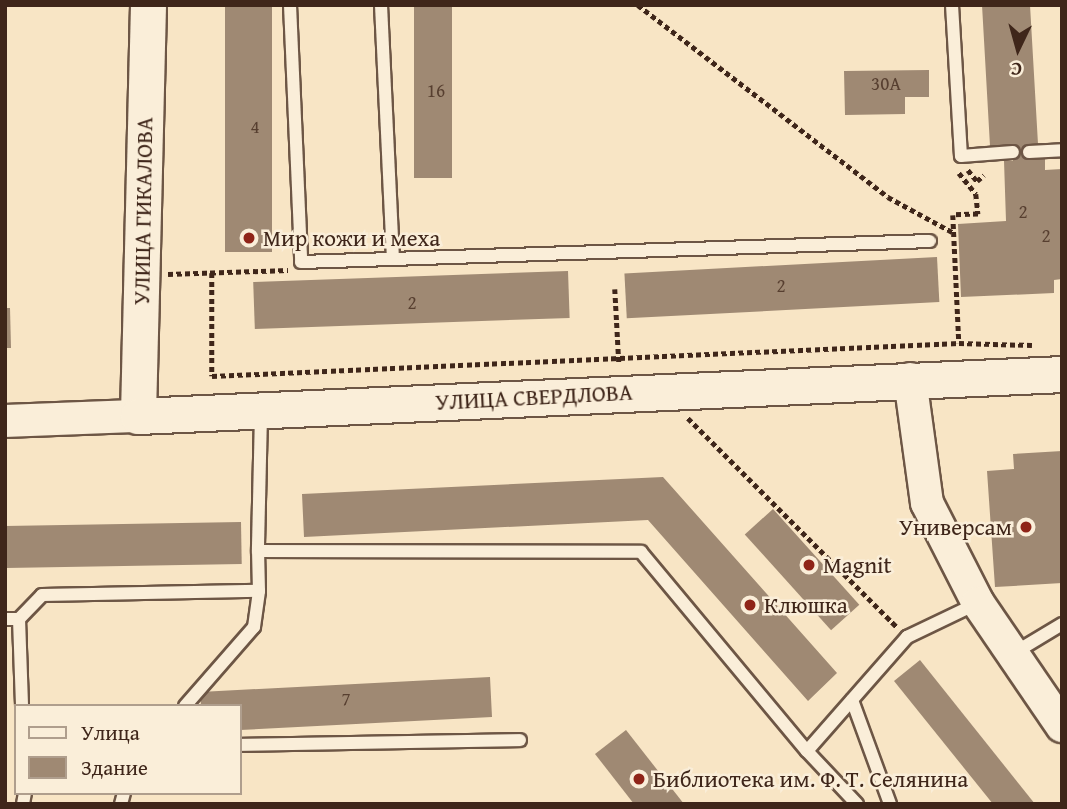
<!DOCTYPE html>
<html>
<head>
<meta charset="utf-8">
<style>
  body { margin:0 }
  #map { position:relative; width:1067px; height:809px; overflow:hidden; background:#f8e5c5; font-family:"Gentium Book Plus",serif }
  div>[style] { position:absolute }
  .building>* { inset:0; background:#9f8973; transform-origin:0 0 }
  .path>* { height:4.5px; margin-top:-2.25px; transform-origin:0; background:repeating-linear-gradient(90deg,#3f261a 0 5px,transparent 0 8.5px) }
  .roads { filter:drop-shadow(2px 0 #6d5645) drop-shadow(-2px 0 #6d5645) drop-shadow(0 2px #6d5645) drop-shadow(0 -2px #6d5645) }
  .service>* { height:12px; margin:-6px; padding:0 6px; transform-origin:6px; border-radius:6px; background:#faeed9 }
  .tertiary>* { height:32px; margin:-16px; padding:0 16px; transform-origin:16px; border-radius:16px; background:#faeed9 }
  .secondary>* { height:35px; margin:-17.5px; padding:0 17.5px; transform-origin:17.5px; border-radius:17.5px; background:#faeed9 }
  .dots>* { width:19px; height:19px; translate:-50% -50%; box-sizing:border-box; border:4px solid #faeed9; border-radius:50% }
  span { translate:-50% -50%; white-space:nowrap; text-align:center; line-height:1.15; -webkit-text-stroke:5px #faeed9; paint-order:stroke }
  .number-label { font-size:19px; color:#573f30 }
  .number-label span { -webkit-text-stroke-width:0 }
  .street-label { font-size:23px; color:#3f261a }
  .poi-label { font-size:23px; color:#3f261a }
  .left { translate:0 -50%; text-align:left }
  .right { translate:-100% -50%; text-align:right }
  .frame { position:absolute; inset:0; border:7px solid #3f261a; pointer-events:none }
  .legend { position:absolute; left:14px; top:704px; width:228px; height:91px; box-sizing:border-box; background:#faeed9; border:2px solid #af9e8d; margin:0; padding:9px 12px; list-style:none; font-size:21px; color:#3f261a }
  .legend li { display:flex; align-items:center; gap:14px; height:35px }
  .legend b { width:35px; border:2px solid #af9e8d }
  .north { position:absolute; left:983px; top:14px; width:70px; height:70px; -webkit-text-stroke:5px #faeed9; paint-order:stroke; rotate:185deg; font-size:19px; font-weight:700; line-height:28px; text-align:center; color:#3f261a }
  .north::after { content:''; display:block; margin:auto; width:24px; height:32px; background:#3f261a; clip-path:polygon(50% 0,100% 100%,50% 72%,0 100%) }
</style>
</head>
<body>
<div id="map">
  <div class="building">
    <div style="left:225px;top:5px;width:47px;height:247px"></div>
    <div style="left:414px;top:5px;width:38px;height:173px"></div>
    <div style="clip-path:polygon(982px 5px,1030px 5px,1038px 144px,1029px 144px,1030px 160px,1045px 159px,1045px 170px,1062px 169px,1062px 279px,1054px 280px,1054px 293px,961px 297px,958px 224px,1006px 221px,1004px 161px,1013px 161px,1013px 145px,990px 146px)"></div>
    <div style="clip-path:polygon(929px 70px,929px 97px,905px 97px,905px 114px,845px 115px,844px 71px)"></div>
    <div style="left:937px;top:257px;width:45px;height:313px;rotate:87deg"></div>
    <div style="left:568px;top:271px;width:47px;height:315px;rotate:88deg"></div>
    <div style="clip-path:polygon(5px 308px,10px 308px,11px 348px,5px 348px)"></div>
    <div style="clip-path:polygon(1062px 451px,1062px 583px,995px 587px,987px 471px,1014px 469px,1013px 454px)"></div>
    <div style="clip-path:polygon(663px 477px,837px 673px,808px 701px,648px 520px,304px 537px,302px 494px)"></div>
    <div style="left:773px;top:509px;width:129px;height:38px;rotate:48deg"></div>
    <div style="left:241px;top:522px;width:42px;height:236px;rotate:89deg"></div>
    <div style="clip-path:polygon(920px 660px,1035px 804px,993px 804px,894px 681px)"></div>
    <div style="clip-path:polygon(490px 677px,492px 717px,240px 730px,240px 706px,201px 706px,200px 692px)"></div>
    <div style="clip-path:polygon(626px 730px,684px 804px,634px 804px,595px 754px)"></div>
  </div>
  <div class="path">
    <div style="left:638px;top:5px;width:315px;rotate:37.5deg"></div>
    <div style="left:888px;top:197px;width:75px;rotate:28.6deg"></div>
    <div style="left:968px;top:170px;width:14px;rotate:51deg"></div>
    <div style="left:977px;top:181px;width:9px;rotate:-41deg"></div>
    <div style="left:959px;top:173px;width:27px;rotate:51deg"></div>
    <div style="left:976px;top:194px;width:20px;rotate:84deg"></div>
    <div style="left:978px;top:214px;width:25px;rotate:178deg"></div>
    <div style="left:953px;top:215px;width:128px;rotate:87.3deg"></div>
    <div style="left:212px;top:273px;width:103px;rotate:90deg"></div>
    <div style="left:212px;top:376px;width:748px;rotate:-2.53deg"></div>
    <div style="left:959px;top:343px;width:73px;rotate:1.6deg"></div>
    <div style="left:168px;top:274px;width:120px;rotate:-1.9deg"></div>
    <div style="left:615px;top:289px;width:73px;rotate:86.9deg"></div>
    <div style="left:688px;top:418px;width:296px;rotate:45deg"></div>
  </div>
  <div class="roads">
    <div class="service">
      <div style="left:290px;top:5px;width:257px;rotate:87.5deg"></div>
      <div style="left:301px;top:262px;width:629px;rotate:-1.91deg"></div>
      <div style="left:381px;top:5px;width:254px;rotate:87.3deg"></div>
      <div style="left:952px;top:5px;width:151px;rotate:86.6deg"></div>
      <div style="left:961px;top:156px;width:52px;rotate:-4.4deg"></div>
      <div style="left:1029px;top:152px;width:33px;rotate:-3deg"></div>
      <div style="left:261px;top:414px;width:137px;rotate:91.3deg"></div>
      <div style="left:258px;top:551px;width:383px;rotate:0.1deg"></div>
      <div style="left:641px;top:552px;width:259px;rotate:50.2deg"></div>
      <div style="left:807px;top:751px;width:152px;rotate:-48.7deg"></div>
      <div style="left:907px;top:637px;width:79px;rotate:-25.6deg"></div>
      <div style="left:5px;top:619px;width:14px"></div>
      <div style="left:19px;top:619px;width:33px;rotate:-46deg"></div>
      <div style="left:42px;top:595px;width:217px;rotate:-1.1deg"></div>
      <div style="left:259px;top:591px;width:40px;rotate:-91.4deg"></div>
      <div style="left:19px;top:619px;width:87px;rotate:88deg"></div>
      <div style="left:1014px;top:653px;width:56px;rotate:-31.1deg"></div>
      <div style="left:852px;top:700px;width:111px;rotate:69.9deg"></div>
      <div style="left:185px;top:706px;width:105px;rotate:-48.9deg"></div>
      <div style="left:254px;top:627px;width:36px;rotate:-82deg"></div>
      <div style="left:240px;top:745px;width:280px;rotate:-1deg"></div>
      <div style="left:807px;top:751px;width:73px;rotate:46.7deg"></div>
      <div style="left:23px;top:804px;width:11px;rotate:-80deg"></div>
      <div style="left:121px;top:804px;width:11px;rotate:-75deg"></div>
    </div>
    <div class="tertiary">
      <div style="left:910px;top:379px;width:125px;rotate:82.2deg"></div>
      <div style="left:927px;top:503px;width:112px;rotate:63deg"></div>
      <div style="left:978px;top:603px;width:149px;rotate:55.7deg"></div>
      <div style="left:5px;top:421px;width:133px;rotate:-2.2deg"></div>
    </div>
    <div class="secondary">
      <div style="left:148px;top:5px;width:411px;rotate:91.4deg"></div>
      <div style="left:138px;top:416px;width:925px;rotate:-2.6deg"></div>
    </div>
  </div>
  <div class="dots">
    <div style="left:249px;top:238px;background:#8f2418"></div>
    <div style="left:1026px;top:527px;background:#8f2418"></div>
    <div style="left:809px;top:565px;background:#8f2418"></div>
    <div style="left:750px;top:605px;background:#8f2418"></div>
    <div style="left:639px;top:779px;background:#8f2418"></div>
  </div>
  <div class="number-label">
    <span style="left:886px;top:84px">30А</span>
    <span style="left:436px;top:91px">16</span>
    <span style="left:255px;top:127px">4</span>
    <span style="left:1023px;top:212px">2</span>
    <span style="left:1046px;top:236px">2</span>
    <span style="left:781px;top:286px">2</span>
    <span style="left:412px;top:303px">2</span>
    <span style="left:346px;top:699px">7</span>
  </div>
  <div class="street-label">
    <span style="left:143px;top:211px;rotate:-89deg">УЛИЦА ГИКАЛОВА</span>
    <span style="left:534px;top:397px;rotate:-3deg">УЛИЦА СВЕРДЛОВА</span>
  </div>
  <div class="poi-label">
    <span class="left" style="left:263px;top:238px">Мир кожи и меха</span>
    <span class="right" style="left:1012px;top:527px">Универсам</span>
    <span class="left" style="left:823px;top:565px">Magnit</span>
    <span class="left" style="left:764px;top:605px">Клюшка</span>
    <span class="left" style="left:653px;top:779px">Библиотека им. Ф. Т. Селянина</span>
  </div>
  <div class="frame"></div>
  <ul class="legend">
  <li><b style="height:9px;background:#faeed9"></b>Улица</li>
  <li><b style="height:19px;background:#9f8973"></b>Здание</li>
  </ul>
  <div class="north">С</div>
</div>
</body>
</html>
